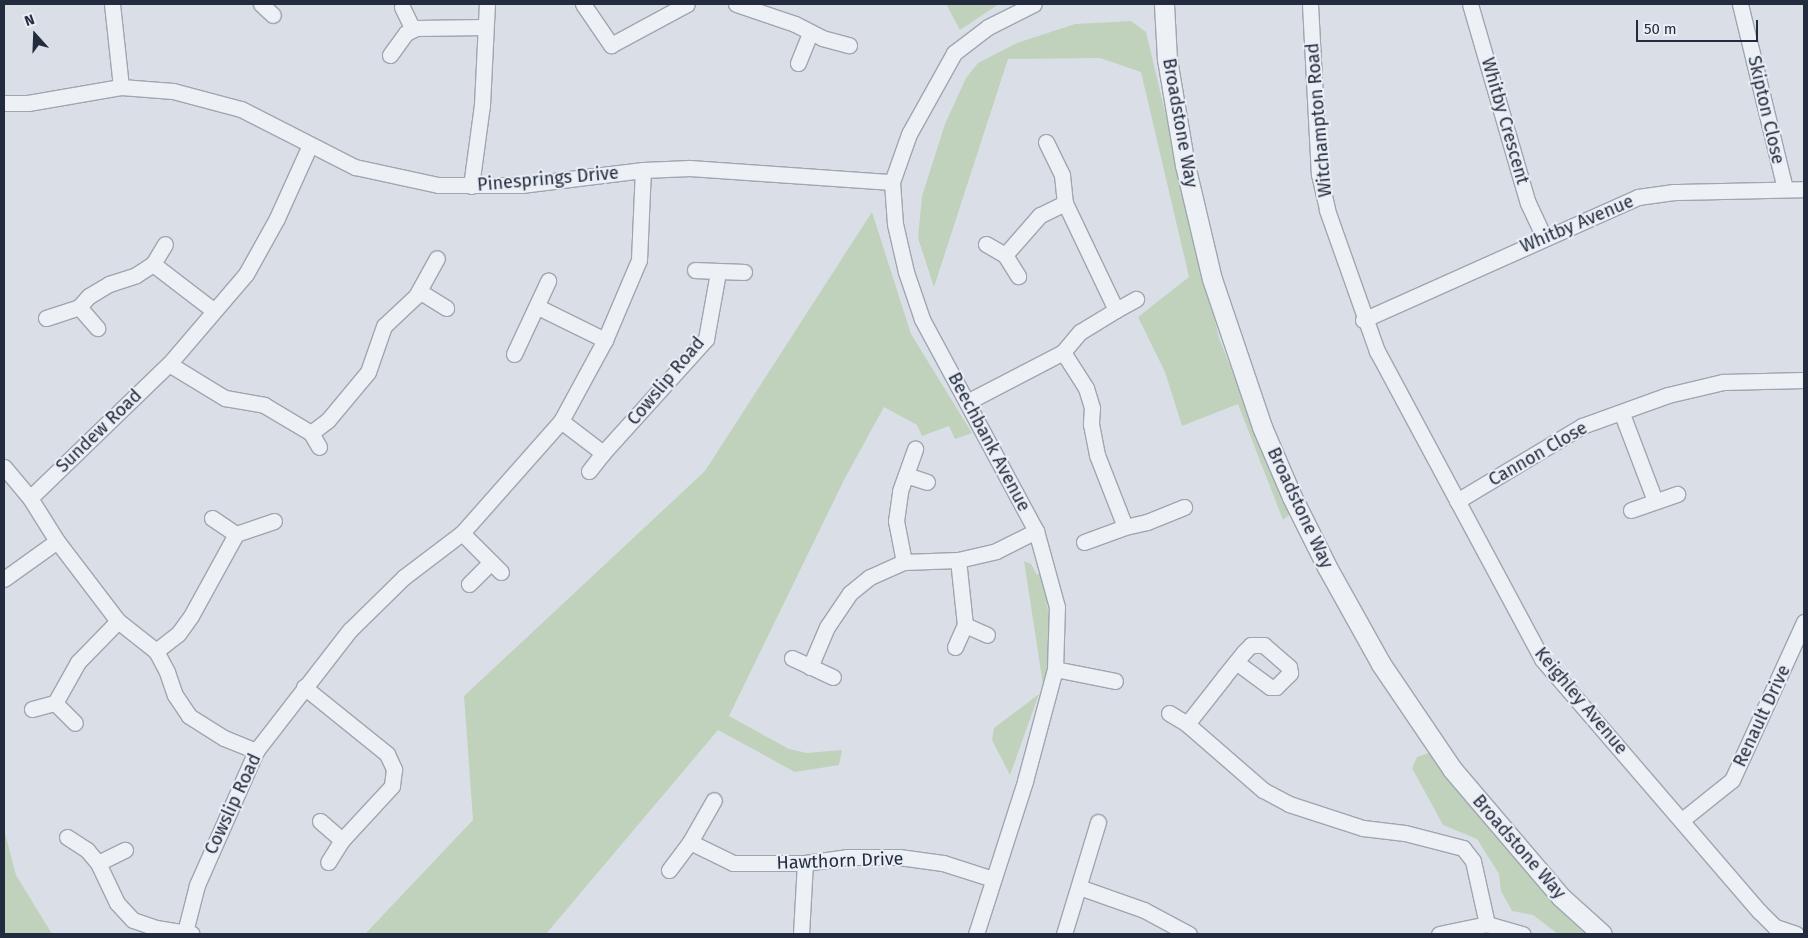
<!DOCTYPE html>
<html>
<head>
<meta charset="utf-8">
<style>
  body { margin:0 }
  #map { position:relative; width:1808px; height:938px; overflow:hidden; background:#dadfe7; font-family:"Fira Sans",sans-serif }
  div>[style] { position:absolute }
  .green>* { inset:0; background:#c0d2bb }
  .roads { filter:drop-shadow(1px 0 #9fa6b1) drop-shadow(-1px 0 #9fa6b1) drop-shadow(0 1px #9fa6b1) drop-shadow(0 -1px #9fa6b1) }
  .minor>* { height:15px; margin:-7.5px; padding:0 7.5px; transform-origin:7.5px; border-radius:7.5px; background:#edf0f5 }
  .tertiary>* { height:19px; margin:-9.5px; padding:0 9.5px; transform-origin:9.5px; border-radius:9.5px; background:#edf0f5 }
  span { translate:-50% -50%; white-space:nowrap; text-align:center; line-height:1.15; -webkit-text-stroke:4px #eaeef5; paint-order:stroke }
  .street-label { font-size:18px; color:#232c3e }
  .frame { position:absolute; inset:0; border:5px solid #232c3e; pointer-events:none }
  .north { position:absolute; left:10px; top:10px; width:50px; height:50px; -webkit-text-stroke:4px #eaeef5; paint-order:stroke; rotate:340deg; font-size:14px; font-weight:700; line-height:20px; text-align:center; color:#232c3e }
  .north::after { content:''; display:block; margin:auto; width:18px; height:22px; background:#232c3e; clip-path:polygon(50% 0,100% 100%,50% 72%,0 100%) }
  .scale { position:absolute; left:1636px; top:20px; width:122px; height:22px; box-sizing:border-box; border:2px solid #232c3e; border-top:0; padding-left:6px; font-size:15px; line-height:18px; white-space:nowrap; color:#232c3e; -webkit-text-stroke:4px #eaeef5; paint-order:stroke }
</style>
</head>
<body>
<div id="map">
  <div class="green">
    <div style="clip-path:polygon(946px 4px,999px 4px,960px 30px)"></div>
    <div style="clip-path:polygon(1131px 21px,1146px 32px,1219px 338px,1289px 515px,1283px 520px,1238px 404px,1182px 426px,1165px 372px,1138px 317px,1189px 277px,1141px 72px,1100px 58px,1008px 59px,934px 287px,918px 238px,922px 196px,945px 124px,966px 78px,978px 63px,1017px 43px,1075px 24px)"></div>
    <div style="clip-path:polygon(872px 212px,911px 334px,972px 433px,955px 439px,949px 426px,922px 436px,917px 425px,884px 407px,844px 480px,729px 716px,789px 749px,807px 753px,842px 750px,839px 765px,795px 772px,718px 730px,546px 934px,365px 934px,473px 820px,464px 696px,705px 471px)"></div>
    <div style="clip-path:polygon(1024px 561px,1031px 564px,1037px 575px,1040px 573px,1045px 589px,1049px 619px,1049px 660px,1044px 691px)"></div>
    <div style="clip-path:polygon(1039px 694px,1010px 775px,992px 740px,994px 728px)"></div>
    <div style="clip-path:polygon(1429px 753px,1553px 904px,1585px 934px,1558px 934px,1533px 915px,1512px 911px,1501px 891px,1499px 874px,1477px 839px,1443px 825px,1412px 768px,1417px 757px)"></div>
    <div style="clip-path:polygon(4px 829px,16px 875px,52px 934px,4px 934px)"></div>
  </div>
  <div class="roads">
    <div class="minor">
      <div style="left:112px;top:4px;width:83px;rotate:83.8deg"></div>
      <div style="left:261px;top:4px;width:16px;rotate:43deg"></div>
      <div style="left:583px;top:4px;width:50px;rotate:55.7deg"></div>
      <div style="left:611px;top:45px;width:86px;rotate:-28.3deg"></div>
      <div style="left:736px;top:4px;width:62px;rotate:18.7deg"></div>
      <div style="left:795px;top:24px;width:30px;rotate:27deg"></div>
      <div style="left:822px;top:38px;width:28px;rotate:15deg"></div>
      <div style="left:1310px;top:4px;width:170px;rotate:87deg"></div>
      <div style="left:1319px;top:174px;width:37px;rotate:77deg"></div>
      <div style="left:1327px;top:210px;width:150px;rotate:70.5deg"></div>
      <div style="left:1377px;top:351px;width:349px;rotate:61.8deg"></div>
      <div style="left:1542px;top:659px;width:333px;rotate:49.3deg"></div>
      <div style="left:1759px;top:911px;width:23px;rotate:45deg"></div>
      <div style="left:1775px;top:927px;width:22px;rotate:18deg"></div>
      <div style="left:1470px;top:4px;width:207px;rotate:73.8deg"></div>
      <div style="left:1528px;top:203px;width:38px;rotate:65deg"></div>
      <div style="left:1740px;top:4px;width:189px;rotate:76.3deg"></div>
      <div style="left:402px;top:7px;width:25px;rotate:64deg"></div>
      <div style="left:390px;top:55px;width:27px;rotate:-54deg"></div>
      <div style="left:406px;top:33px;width:11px;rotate:-27deg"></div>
      <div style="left:416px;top:28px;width:69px;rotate:-0.8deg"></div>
      <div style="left:798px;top:63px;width:31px;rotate:-68deg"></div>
      <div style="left:4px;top:103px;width:24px"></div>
      <div style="left:28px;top:103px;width:94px;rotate:-9.8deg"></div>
      <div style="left:121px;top:87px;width:52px;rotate:4.4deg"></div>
      <div style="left:173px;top:91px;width:70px;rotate:14.8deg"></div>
      <div style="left:241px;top:109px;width:128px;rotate:27deg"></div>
      <div style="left:355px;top:167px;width:85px;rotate:12.2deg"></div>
      <div style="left:438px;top:185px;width:83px"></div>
      <div style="left:521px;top:185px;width:123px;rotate:-7deg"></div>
      <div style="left:643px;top:170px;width:47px;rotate:-2.4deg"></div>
      <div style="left:690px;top:168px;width:202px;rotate:4deg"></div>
      <div style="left:1046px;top:142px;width:37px;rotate:64deg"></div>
      <div style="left:1062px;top:175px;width:28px;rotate:84deg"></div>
      <div style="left:471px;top:186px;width:82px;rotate:-82.3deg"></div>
      <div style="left:482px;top:105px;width:101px;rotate:-87.2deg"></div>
      <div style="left:986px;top:244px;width:22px;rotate:30deg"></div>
      <div style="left:1005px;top:255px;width:25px;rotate:58deg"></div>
      <div style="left:153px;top:264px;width:23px;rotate:-59deg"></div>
      <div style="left:695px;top:270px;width:49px;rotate:2.3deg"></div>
      <div style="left:419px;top:291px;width:32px;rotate:32deg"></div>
      <div style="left:79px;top:307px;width:28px;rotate:49deg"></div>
      <div style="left:538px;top:307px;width:75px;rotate:26.2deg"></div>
      <div style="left:1116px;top:310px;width:23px;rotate:-29deg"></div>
      <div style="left:46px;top:318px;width:35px;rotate:-18deg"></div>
      <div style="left:79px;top:307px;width:15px;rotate:-48deg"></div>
      <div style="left:89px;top:296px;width:23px;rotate:-31deg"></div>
      <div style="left:109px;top:284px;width:28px;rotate:-18deg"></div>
      <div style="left:136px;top:275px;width:20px;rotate:-33deg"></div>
      <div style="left:153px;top:264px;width:76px;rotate:37.5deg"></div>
      <div style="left:1363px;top:320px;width:301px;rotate:-24.1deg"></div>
      <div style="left:1638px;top:197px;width:36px;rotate:-8deg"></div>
      <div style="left:1674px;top:192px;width:130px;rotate:-1.3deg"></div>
      <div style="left:1063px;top:352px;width:43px;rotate:57.4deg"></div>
      <div style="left:1086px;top:388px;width:21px;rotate:73deg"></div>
      <div style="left:1092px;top:408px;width:16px;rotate:94deg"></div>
      <div style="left:1091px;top:424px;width:32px;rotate:79deg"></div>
      <div style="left:1097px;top:455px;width:77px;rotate:68.7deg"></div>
      <div style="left:1125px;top:527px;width:23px;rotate:-13deg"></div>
      <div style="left:1147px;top:522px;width:40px;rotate:-22deg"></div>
      <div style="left:514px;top:354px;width:81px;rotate:-65deg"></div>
      <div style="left:169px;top:364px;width:66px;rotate:31.3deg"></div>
      <div style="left:225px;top:398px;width:40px;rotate:10deg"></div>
      <div style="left:264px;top:405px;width:55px;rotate:30.8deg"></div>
      <div style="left:311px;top:433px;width:21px;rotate:-37deg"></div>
      <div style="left:328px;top:420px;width:62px;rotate:-50.2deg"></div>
      <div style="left:368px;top:372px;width:49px;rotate:-70.8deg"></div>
      <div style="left:384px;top:326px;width:44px;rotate:-43.2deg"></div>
      <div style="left:416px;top:296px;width:43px;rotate:-61.1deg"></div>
      <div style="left:969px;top:401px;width:106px;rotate:-27.5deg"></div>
      <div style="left:1063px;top:352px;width:26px;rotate:-50deg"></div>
      <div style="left:1080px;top:332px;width:42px;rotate:-31.4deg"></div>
      <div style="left:1116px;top:310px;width:119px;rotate:-115.5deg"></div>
      <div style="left:1065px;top:203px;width:28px;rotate:154deg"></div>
      <div style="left:1040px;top:215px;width:53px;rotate:131.2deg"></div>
      <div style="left:1622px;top:414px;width:93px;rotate:69.2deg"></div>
      <div style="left:561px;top:421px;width:53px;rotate:37.3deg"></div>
      <div style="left:603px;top:453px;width:154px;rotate:-47.9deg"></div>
      <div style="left:706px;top:339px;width:68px;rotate:-79.8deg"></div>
      <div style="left:311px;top:433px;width:16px;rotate:60deg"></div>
      <div style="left:4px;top:467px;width:40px;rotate:50deg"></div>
      <div style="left:30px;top:498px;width:51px;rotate:57.9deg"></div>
      <div style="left:57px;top:541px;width:101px;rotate:52.7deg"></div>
      <div style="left:118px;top:621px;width:48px;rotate:38.3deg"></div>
      <div style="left:156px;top:651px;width:24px;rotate:62deg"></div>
      <div style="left:167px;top:672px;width:24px;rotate:71deg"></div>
      <div style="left:175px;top:695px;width:25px;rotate:56deg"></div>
      <div style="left:189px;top:716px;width:41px;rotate:32.2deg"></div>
      <div style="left:224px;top:738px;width:35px;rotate:22deg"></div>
      <div style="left:589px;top:471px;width:23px;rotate:-52deg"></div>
      <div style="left:906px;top:475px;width:22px;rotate:18deg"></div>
      <div style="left:30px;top:498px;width:193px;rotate:-44deg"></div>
      <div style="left:169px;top:364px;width:118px;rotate:-49.5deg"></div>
      <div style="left:246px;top:274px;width:64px;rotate:-61deg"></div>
      <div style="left:277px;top:218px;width:80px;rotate:-65.7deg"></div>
      <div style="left:1457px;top:501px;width:146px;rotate:-31deg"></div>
      <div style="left:1582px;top:426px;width:91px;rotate:-19.8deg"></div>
      <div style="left:1668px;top:395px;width:57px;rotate:-13.3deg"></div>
      <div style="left:1723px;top:382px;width:81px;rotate:-1.4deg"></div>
      <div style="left:1631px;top:510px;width:49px;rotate:-19.2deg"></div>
      <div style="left:212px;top:518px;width:29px;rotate:34deg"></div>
      <div style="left:236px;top:534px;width:40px;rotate:-18.9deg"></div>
      <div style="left:462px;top:533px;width:55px;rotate:45deg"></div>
      <div style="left:1084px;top:542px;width:44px;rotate:-20.1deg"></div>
      <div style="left:904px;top:562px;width:42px;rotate:-101deg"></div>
      <div style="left:896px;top:521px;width:30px;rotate:-82deg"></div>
      <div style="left:900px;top:491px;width:45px;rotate:-70.3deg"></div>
      <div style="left:4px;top:579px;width:65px;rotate:-35.6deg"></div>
      <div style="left:469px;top:584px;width:31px;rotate:-45deg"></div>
      <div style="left:965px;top:625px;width:24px;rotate:24deg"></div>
      <div style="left:955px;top:647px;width:24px;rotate:-66deg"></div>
      <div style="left:965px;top:625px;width:65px;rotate:-96.1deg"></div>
      <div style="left:156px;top:651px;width:28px;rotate:-38deg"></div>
      <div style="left:178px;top:634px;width:22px;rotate:-54deg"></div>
      <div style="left:191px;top:616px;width:94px;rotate:-61.2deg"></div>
      <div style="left:792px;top:658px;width:45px;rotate:24.9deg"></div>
      <div style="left:1236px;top:662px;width:42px;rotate:36.3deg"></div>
      <div style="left:1270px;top:687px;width:6px"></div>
      <div style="left:1276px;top:687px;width:20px;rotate:-45deg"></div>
      <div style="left:1290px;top:673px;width:6px;rotate:-99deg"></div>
      <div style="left:1289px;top:667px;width:33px;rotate:-139deg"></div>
      <div style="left:1264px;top:645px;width:13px;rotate:180deg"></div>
      <div style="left:1251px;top:645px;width:10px;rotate:135deg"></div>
      <div style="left:1244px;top:652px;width:32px;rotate:129deg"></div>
      <div style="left:1224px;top:677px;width:60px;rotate:128.2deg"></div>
      <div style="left:1187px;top:724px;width:101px;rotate:41deg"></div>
      <div style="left:1263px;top:790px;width:30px;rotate:28deg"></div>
      <div style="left:1289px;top:804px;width:78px;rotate:18deg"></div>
      <div style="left:1363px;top:828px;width:42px;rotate:6.8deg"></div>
      <div style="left:1405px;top:833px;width:60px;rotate:14.5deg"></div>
      <div style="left:1463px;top:848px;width:16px;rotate:52deg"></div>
      <div style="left:1473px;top:861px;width:65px;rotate:77.5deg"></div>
      <div style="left:1487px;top:924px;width:37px;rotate:16deg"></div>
      <div style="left:810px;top:667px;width:43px;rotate:-67deg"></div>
      <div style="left:827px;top:627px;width:41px;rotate:-55.9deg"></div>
      <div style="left:850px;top:593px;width:26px;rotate:-39deg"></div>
      <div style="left:870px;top:577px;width:37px;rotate:-24deg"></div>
      <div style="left:904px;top:562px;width:54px;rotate:-2.1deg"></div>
      <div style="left:958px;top:560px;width:39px;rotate:-13deg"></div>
      <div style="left:996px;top:551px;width:45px;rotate:-26.6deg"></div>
      <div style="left:1055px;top:669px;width:61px;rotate:11.3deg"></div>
      <div style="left:304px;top:687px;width:107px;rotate:38.9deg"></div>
      <div style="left:387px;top:754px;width:17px;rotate:65deg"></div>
      <div style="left:394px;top:769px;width:17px;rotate:97deg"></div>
      <div style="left:392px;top:786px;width:74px;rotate:132.8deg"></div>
      <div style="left:342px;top:840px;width:26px;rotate:122deg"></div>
      <div style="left:55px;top:703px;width:47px;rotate:-60.7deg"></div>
      <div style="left:78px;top:662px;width:57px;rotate:-45.7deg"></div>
      <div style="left:32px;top:709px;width:24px;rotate:-15deg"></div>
      <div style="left:55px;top:703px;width:28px;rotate:45deg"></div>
      <div style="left:1169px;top:713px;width:21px;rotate:31deg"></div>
      <div style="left:1682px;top:820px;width:64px;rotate:-38.7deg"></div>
      <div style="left:1732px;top:780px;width:174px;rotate:-65.5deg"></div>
      <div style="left:320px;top:821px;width:29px;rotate:41deg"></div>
      <div style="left:67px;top:837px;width:24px;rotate:33deg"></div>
      <div style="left:87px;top:850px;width:17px;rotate:50deg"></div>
      <div style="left:98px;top:863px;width:30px;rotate:-26deg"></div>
      <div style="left:690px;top:842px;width:48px;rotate:26deg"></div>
      <div style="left:733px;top:863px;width:72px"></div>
      <div style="left:805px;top:863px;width:42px;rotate:-8.1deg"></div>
      <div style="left:847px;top:857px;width:52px"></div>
      <div style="left:899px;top:857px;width:44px;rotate:7.8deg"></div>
      <div style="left:943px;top:863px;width:52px;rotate:17.7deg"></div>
      <div style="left:98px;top:863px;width:44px;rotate:64.6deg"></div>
      <div style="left:117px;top:903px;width:23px;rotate:47deg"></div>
      <div style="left:133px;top:920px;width:24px;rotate:19deg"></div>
      <div style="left:156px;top:928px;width:36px;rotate:9deg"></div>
      <div style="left:669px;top:870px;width:35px;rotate:-53deg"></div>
      <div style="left:690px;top:842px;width:48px;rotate:-60.3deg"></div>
      <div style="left:1079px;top:887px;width:69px;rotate:19.5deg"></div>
      <div style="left:1144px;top:910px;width:51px;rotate:28.1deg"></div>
      <div style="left:185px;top:932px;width:49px;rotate:-75.7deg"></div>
      <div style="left:197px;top:885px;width:146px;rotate:-66.2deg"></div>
      <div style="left:256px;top:751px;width:153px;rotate:-52.2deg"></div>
      <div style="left:350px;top:630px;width:76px;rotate:-44.5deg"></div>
      <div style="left:404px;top:577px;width:73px;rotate:-37.2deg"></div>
      <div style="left:462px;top:533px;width:149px;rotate:-48.5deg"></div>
      <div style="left:561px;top:421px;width:92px;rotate:-61.5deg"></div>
      <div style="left:605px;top:340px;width:87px;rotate:-67deg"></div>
      <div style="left:639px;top:260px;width:90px;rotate:-87.5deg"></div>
      <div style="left:801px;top:934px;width:71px;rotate:-86.8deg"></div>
      <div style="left:976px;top:934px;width:161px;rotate:-72.2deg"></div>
      <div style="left:1025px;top:781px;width:116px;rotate:-75deg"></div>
      <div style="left:1055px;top:669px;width:62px;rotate:-88.2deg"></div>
      <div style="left:1057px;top:607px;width:79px;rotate:-105.4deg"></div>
      <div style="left:1036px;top:531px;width:241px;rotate:-118.3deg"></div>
      <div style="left:922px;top:319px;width:50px;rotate:-108.8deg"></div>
      <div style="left:906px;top:272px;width:49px;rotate:-102.9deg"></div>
      <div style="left:895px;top:224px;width:42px;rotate:-94.1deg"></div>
      <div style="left:892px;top:182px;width:51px;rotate:-70.5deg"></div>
      <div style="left:909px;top:134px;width:93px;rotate:-60.9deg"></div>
      <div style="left:954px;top:53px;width:43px;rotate:-37.4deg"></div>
      <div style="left:988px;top:27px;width:51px;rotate:-26.6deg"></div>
      <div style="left:1064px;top:934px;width:117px;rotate:-73.1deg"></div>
      <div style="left:1439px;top:934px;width:49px;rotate:-11.8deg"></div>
    </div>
    <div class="tertiary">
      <div style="left:1164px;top:4px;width:55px;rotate:86.9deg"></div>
      <div style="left:1167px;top:59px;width:108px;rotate:80.4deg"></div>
      <div style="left:1185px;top:165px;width:117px;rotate:76.7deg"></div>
      <div style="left:1212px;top:279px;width:156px;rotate:71.3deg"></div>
      <div style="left:1262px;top:427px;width:76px;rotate:66.8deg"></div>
      <div style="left:1292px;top:497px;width:78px;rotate:63.4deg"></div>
      <div style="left:1327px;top:567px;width:111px;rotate:60.9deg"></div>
      <div style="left:1381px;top:664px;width:127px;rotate:55.9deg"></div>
      <div style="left:1452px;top:769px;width:168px;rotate:49.6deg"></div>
      <div style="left:1561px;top:897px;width:55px;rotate:42.1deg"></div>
    </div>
  </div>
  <div class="street-label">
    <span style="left:1766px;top:110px;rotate:77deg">Skipton Close</span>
    <span style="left:1319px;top:120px;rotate:-95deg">Witchampton Road</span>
    <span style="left:1505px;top:121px;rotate:74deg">Whitby Crescent</span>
    <span style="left:1180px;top:123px;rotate:80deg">Broadstone Way</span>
    <span style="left:548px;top:179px;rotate:-5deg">Pinesprings Drive</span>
    <span style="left:1577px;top:224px;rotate:-23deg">Whitby Avenue</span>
    <span style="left:666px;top:381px;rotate:-50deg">Cowslip Road</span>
    <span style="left:99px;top:431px;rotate:-44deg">Sundew Road</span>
    <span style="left:989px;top:442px;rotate:62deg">Beechbank Avenue</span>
    <span style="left:1538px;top:454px;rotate:-30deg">Cannon Close</span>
    <span style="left:1300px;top:508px;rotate:65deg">Broadstone Way</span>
    <span style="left:1581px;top:701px;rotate:50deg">Keighley Avenue</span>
    <span style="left:1762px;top:716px;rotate:-65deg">Renault Drive</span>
    <span style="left:233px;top:804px;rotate:-65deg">Cowslip Road</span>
    <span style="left:1519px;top:847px;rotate:49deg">Broadstone Way</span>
    <span style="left:840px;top:861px;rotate:-2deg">Hawthorn Drive</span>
  </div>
  <div class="frame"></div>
  <div class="north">N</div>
  <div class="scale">50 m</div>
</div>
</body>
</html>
